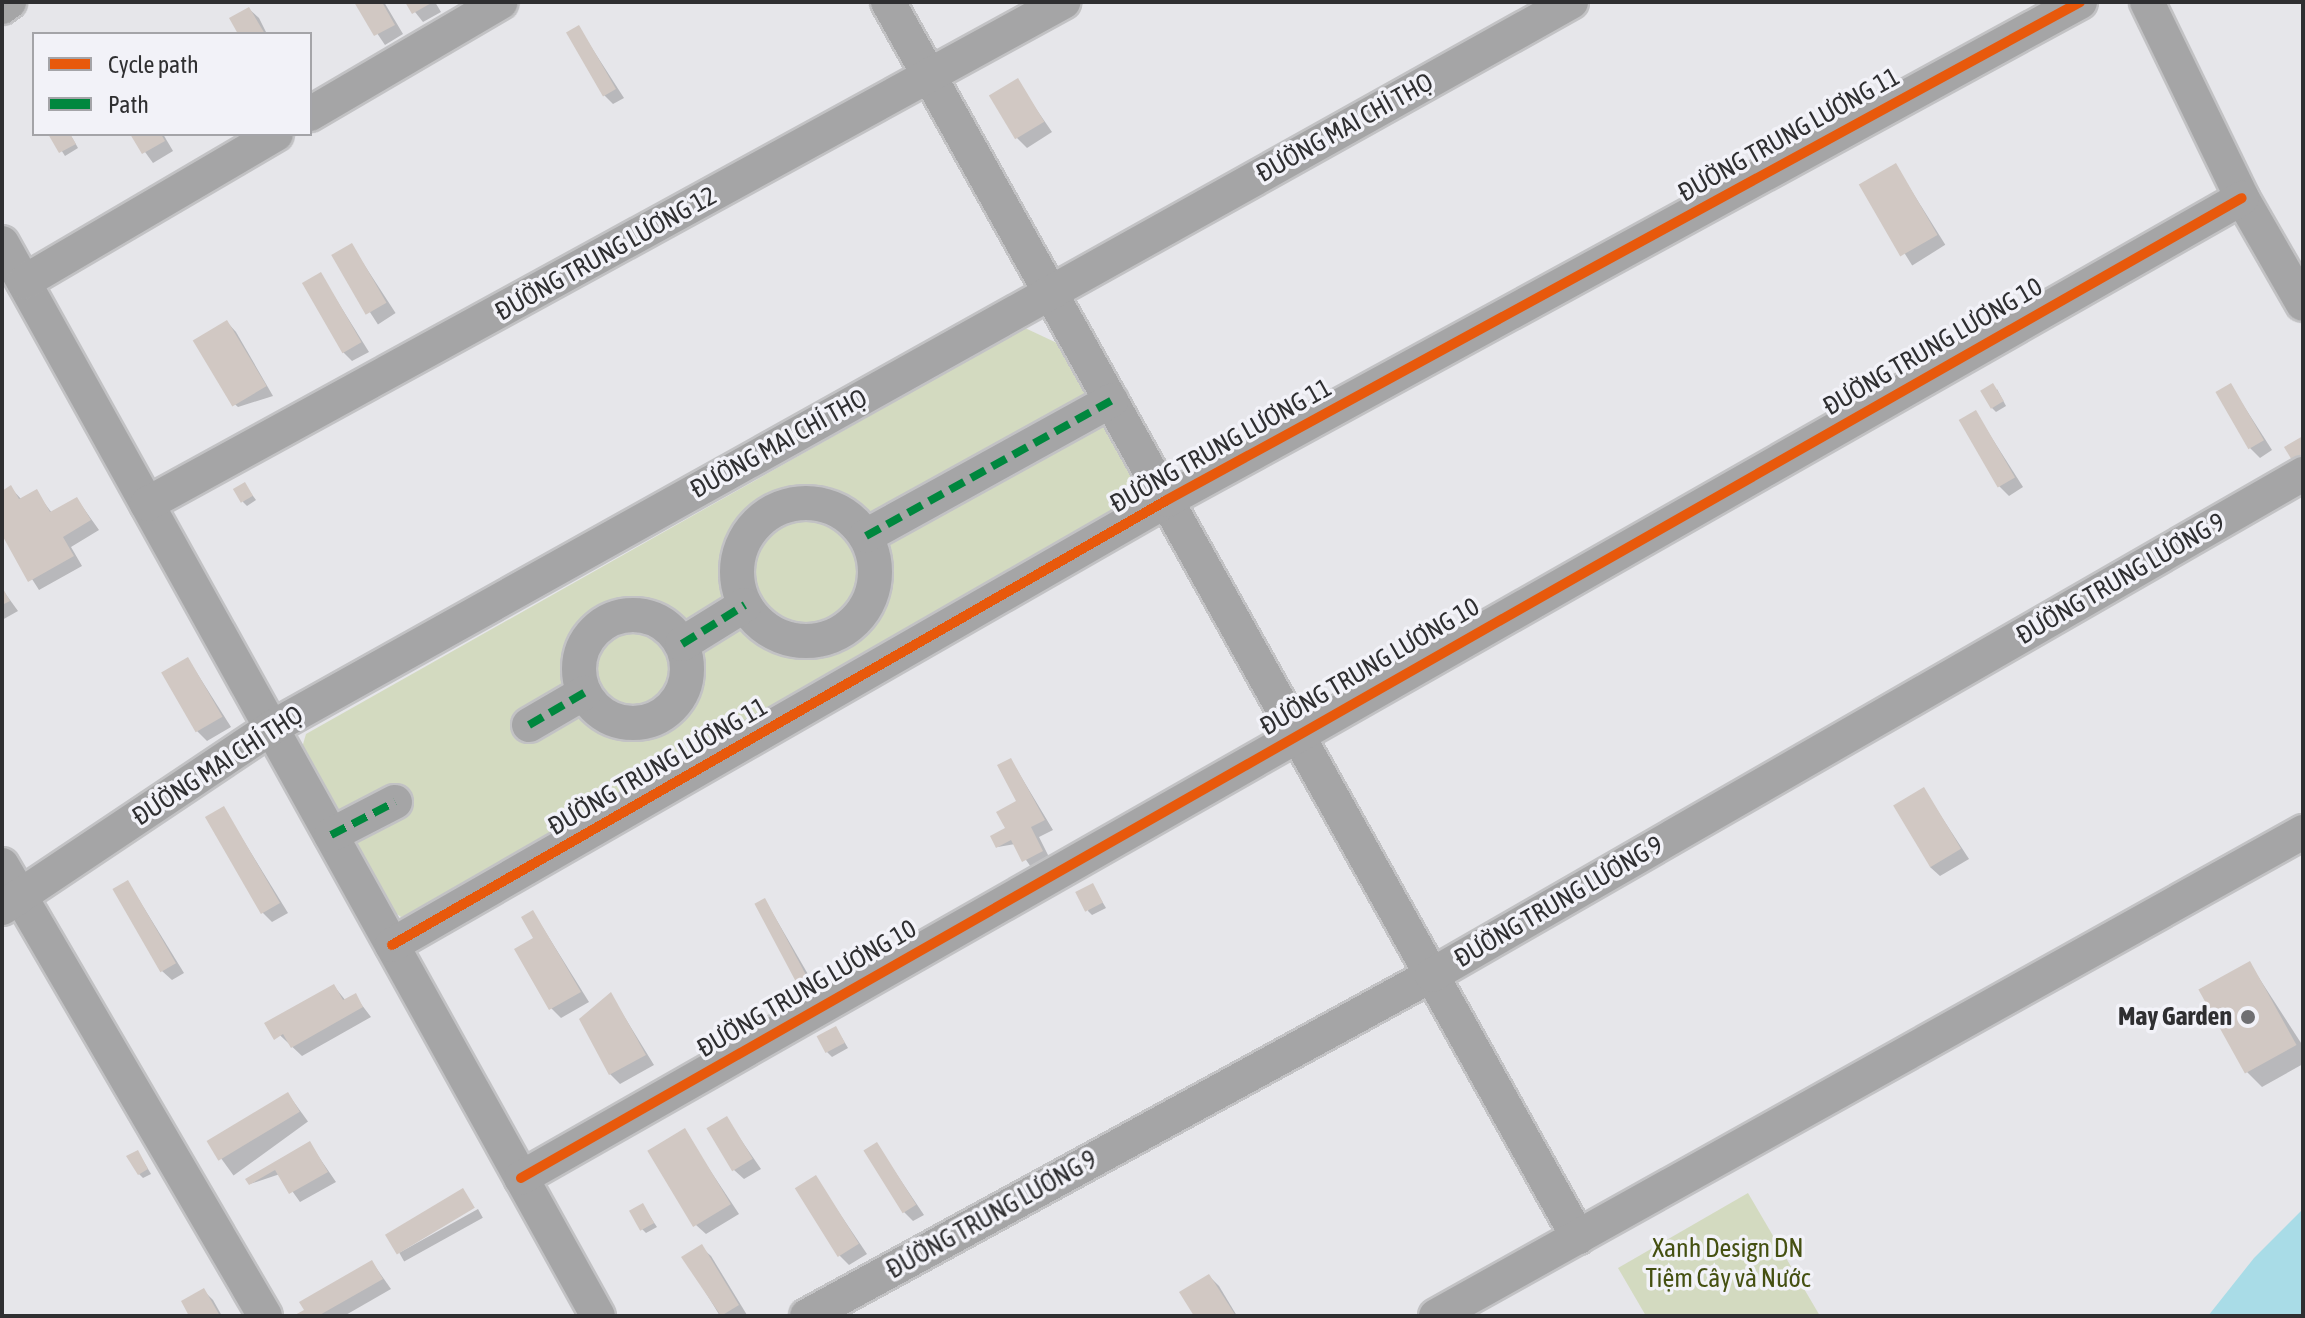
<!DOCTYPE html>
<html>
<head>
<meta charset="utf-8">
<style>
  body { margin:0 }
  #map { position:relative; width:2305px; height:1318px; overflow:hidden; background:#e6e6ea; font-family:"Asap Condensed",sans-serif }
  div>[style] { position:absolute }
  .green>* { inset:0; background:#d3dac0 }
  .water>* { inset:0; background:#a9dce7 }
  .shadow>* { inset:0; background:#0003; transform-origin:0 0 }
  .building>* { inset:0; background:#d1c8c3; transform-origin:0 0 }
  .roads { filter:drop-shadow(2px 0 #c2c2c4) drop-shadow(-2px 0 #c2c2c4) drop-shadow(0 2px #c2c2c4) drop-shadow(0 -2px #c2c2c4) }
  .minor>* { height:34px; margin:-17px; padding:0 17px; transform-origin:17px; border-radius:17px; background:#a5a5a6 }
  .minor>.ring { margin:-17px; padding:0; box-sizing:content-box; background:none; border:34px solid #a5a5a6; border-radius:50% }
  .quiet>* { height:8px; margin-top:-4px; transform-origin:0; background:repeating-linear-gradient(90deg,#00873e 0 16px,transparent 0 24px) }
  .cycleway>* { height:10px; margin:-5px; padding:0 5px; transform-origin:5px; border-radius:5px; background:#e8590c }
  .dots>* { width:22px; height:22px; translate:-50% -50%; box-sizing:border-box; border:4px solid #f2f2f8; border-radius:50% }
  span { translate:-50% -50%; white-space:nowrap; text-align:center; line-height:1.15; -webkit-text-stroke:7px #f2f2f8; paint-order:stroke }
  .street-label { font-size:26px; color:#2f2f31 }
  .poi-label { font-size:26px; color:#2f2f31; font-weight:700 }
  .right { translate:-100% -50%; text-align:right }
  .park-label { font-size:26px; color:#455012 }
  .frame { position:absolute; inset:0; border:4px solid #2f2f31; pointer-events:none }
  .legend { position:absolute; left:32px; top:32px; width:280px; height:104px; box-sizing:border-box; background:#f2f2f8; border:2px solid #a4a4a8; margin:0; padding:10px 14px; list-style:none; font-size:24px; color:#2f2f31 }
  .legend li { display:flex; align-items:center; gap:16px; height:40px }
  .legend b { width:40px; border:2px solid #a4a4a8 }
</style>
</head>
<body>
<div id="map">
  <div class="green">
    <div style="clip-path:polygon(1025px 328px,1057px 343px,1131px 473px,1132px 503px,427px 910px,401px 917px,381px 903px,301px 751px,306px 734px)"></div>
    <div style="clip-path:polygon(1748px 1193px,1820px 1316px,1646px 1316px,1618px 1268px)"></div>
  </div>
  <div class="water">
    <div style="clip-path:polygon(2303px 1209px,2303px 1316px,2208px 1316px,2254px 1258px)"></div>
  </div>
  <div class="shadow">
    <div style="clip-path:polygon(356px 2px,384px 2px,403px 34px,385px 45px)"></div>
    <div style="clip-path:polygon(407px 2px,435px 2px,441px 12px,423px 22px)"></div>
    <div style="clip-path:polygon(249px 9px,259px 18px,267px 34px,240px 34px)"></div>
    <div style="clip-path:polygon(579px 28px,624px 98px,613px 104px,604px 95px)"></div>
    <div style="clip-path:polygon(1017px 81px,1052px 132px,1027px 148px,1017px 138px)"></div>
    <div style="clip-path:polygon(51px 134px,70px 134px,78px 148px,65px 156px)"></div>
    <div style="clip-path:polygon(132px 134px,163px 134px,173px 151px,153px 163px)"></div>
    <div style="left:1896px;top:166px;width:93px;height:39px;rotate:58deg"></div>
    <div style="left:352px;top:246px;width:80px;height:21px;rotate:57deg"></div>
    <div style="clip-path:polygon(321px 275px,369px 352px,352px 361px,343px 352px)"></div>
    <div style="clip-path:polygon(227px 322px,236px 332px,273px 396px,238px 407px,228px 398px)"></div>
    <div style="clip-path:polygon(2231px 386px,2272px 450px,2260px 458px,2250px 448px)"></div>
    <div style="clip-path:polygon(1997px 389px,2006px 406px,1996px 412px,1992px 408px)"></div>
    <div style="clip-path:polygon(1976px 413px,2023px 487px,2009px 496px,1999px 486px)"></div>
    <div style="clip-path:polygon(245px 485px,256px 500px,247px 506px,243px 502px)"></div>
    <div style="clip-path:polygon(11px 488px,22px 500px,36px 492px,52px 513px,77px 499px,99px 530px,71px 547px,82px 566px,39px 590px,2px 532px,2px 493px)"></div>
    <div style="clip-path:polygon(2px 589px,18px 611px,2px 620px)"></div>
    <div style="clip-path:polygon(188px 659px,231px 727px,207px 741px,197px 731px)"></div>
    <div style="clip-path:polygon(1011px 760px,1053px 830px,1039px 837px,1051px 861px,1033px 870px,1015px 844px,998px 847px,1019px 801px)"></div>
    <div style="clip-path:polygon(1924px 790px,1969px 859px,1940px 876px,1930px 867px)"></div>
    <div style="clip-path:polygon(224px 809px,288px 913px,272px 922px,263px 913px)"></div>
    <div style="clip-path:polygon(128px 882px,184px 973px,172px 980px,162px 971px)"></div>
    <div style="clip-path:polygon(1093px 886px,1106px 908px,1092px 915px,1088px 911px)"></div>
    <div style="clip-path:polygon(765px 900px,816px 988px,808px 993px,799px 983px)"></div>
    <div style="clip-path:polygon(533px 912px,589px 1002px,561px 1018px,551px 1008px)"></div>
    <div style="clip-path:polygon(2250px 964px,2303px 1046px,2303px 1064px,2262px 1087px,2247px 1072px)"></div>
    <div style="clip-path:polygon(334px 986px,346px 1001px,355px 996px,371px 1017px,302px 1056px,268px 1024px)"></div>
    <div style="clip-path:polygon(611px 995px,654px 1065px,620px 1084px,610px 1074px)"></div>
    <div style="clip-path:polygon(836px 1028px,848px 1048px,832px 1057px,827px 1052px)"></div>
    <div style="left:288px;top:1094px;width:34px;height:92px;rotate:54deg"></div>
    <div style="clip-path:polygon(726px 1118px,761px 1169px,744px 1179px,734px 1170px)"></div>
    <div style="clip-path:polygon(684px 1131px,739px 1214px,706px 1234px,696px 1225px)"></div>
    <div style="clip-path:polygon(310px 1144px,336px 1182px,300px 1202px,280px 1174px,250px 1184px)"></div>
    <div style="clip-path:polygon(877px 1145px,924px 1215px,913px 1221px,904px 1212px)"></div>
    <div style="clip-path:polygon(141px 1157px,151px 1174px,143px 1178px,139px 1174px)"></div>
    <div style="clip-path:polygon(815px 1177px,867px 1254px,849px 1265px,840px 1256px)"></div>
    <div style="clip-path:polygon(643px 1206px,657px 1227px,646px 1233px,642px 1229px)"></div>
    <div style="left:478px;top:1209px;width:10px;height:90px;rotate:61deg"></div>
    <div style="clip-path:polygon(701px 1247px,711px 1256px,747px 1315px,720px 1316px,684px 1257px)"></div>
    <div style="clip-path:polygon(372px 1262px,391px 1289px,344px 1316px,297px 1316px)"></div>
    <div style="clip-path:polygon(1209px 1276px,1219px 1286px,1237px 1316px,1196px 1316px)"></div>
    <div style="clip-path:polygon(204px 1291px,213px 1300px,222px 1316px,191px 1316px)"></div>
  </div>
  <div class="building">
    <div style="clip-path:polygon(354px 2px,382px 2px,395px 25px,374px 36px)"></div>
    <div style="clip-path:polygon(405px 2px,433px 2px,412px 14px)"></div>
    <div style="clip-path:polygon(249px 7px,265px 34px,238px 34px,229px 18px)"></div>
    <div style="left:579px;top:25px;width:74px;height:15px;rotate:60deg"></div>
    <div style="left:1018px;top:78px;width:51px;height:34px;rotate:59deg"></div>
    <div style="clip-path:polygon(48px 134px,70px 134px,76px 144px,59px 153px)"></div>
    <div style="clip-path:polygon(130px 134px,161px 134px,165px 141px,142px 154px)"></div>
    <div style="left:1896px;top:163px;width:83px;height:43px;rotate:60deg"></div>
    <div style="left:352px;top:243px;width:69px;height:24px;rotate:60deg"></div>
    <div style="left:321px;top:272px;width:81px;height:22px;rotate:60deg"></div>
    <div style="left:227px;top:320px;width:77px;height:40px;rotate:59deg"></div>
    <div style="left:1993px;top:383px;width:21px;height:15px;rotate:59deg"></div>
    <div style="left:2231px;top:383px;width:66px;height:18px;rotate:60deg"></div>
    <div style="left:1976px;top:410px;width:78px;height:20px;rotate:60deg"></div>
    <div style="clip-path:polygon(2303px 436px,2303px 456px,2293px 462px,2284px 447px)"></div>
    <div style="left:245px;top:482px;width:16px;height:14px;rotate:60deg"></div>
    <div style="clip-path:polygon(11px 485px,19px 499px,37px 489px,50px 512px,77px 497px,91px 520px,63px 537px,74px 556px,28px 582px,2px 535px,2px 491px)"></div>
    <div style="clip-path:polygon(2px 587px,10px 601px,2px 605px)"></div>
    <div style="left:188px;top:657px;width:69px;height:31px;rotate:60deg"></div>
    <div style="clip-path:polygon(1011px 758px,1045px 820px,1031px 827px,1043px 851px,1022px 862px,1011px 840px,996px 848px,990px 836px,1005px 828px,996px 812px,1016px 801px,997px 765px)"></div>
    <div style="left:1924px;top:787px;width:72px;height:36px;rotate:59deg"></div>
    <div style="left:224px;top:806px;width:112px;height:22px;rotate:60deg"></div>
    <div style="left:128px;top:880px;width:96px;height:18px;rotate:60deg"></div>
    <div style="left:1093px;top:883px;width:22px;height:20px;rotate:63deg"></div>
    <div style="left:765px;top:898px;width:91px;height:12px;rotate:62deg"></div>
    <div style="clip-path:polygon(533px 910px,581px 992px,549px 1010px,514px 949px,533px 938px,521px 917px)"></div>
    <div style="left:2250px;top:961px;width:96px;height:59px;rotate:61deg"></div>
    <div style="clip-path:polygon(334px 984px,343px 1000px,356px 993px,363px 1007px,291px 1048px,283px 1034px,274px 1040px,264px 1023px)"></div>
    <div style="clip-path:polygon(611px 992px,646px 1055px,609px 1075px,579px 1019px)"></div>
    <div style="left:836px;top:1026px;width:19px;height:22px;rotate:62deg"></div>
    <div style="left:288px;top:1092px;width:23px;height:95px;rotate:59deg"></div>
    <div style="left:727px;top:1116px;width:50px;height:24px;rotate:59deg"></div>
    <div style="left:685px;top:1128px;width:89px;height:44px;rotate:59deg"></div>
    <div style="clip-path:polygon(310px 1141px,328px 1172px,289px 1194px,275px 1170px,249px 1185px,245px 1179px)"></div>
    <div style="left:877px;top:1142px;width:74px;height:16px;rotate:58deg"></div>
    <div style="clip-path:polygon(138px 1150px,148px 1169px,138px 1175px,126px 1156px)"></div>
    <div style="left:816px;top:1175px;width:81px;height:25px;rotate:58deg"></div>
    <div style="left:463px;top:1188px;width:23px;height:91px;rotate:59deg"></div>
    <div style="left:643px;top:1203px;width:23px;height:16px;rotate:61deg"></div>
    <div style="clip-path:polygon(702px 1244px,739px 1305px,721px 1316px,681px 1257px)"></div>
    <div style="clip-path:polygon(372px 1260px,383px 1279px,318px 1316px,293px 1316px,304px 1310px,299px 1302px)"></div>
    <div style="clip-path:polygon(1209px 1274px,1236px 1316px,1194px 1316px,1179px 1292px)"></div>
    <div style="clip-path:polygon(204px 1288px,220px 1316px,189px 1316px,181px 1301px)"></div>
  </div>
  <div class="roads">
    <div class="minor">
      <div style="left:888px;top:2px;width:1415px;rotate:60.81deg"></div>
      <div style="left:2147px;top:2px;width:218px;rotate:64.1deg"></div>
      <div style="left:2242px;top:198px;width:122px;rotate:60.1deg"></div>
      <div style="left:2px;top:7px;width:9px;rotate:-36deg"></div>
      <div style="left:310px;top:114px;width:221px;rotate:-30.4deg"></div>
      <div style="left:2px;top:243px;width:1227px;rotate:60.95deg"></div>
      <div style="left:24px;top:282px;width:292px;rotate:-30.4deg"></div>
      <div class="ring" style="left:737px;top:503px;width:104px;height:104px"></div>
      <div style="left:147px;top:504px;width:1045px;rotate:-28.72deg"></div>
      <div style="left:866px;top:536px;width:280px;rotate:-28.9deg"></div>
      <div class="ring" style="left:579px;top:615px;width:74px;height:74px"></div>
      <div style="left:682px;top:644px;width:74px;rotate:-31.8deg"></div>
      <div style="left:529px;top:725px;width:64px;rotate:-30.2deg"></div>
      <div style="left:331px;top:835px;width:72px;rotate:-27.3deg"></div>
      <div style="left:2px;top:865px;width:522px;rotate:59.75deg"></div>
      <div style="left:2px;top:908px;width:324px;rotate:-33.8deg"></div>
      <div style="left:271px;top:728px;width:1489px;rotate:-29.18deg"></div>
      <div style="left:392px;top:945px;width:894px;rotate:-29.86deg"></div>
      <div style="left:1167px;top:500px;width:1040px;rotate:-28.61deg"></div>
      <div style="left:521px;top:1178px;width:1980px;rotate:-29.66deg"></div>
      <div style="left:807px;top:1316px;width:712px;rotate:-28.62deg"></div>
      <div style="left:1432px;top:975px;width:1005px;rotate:-29.91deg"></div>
      <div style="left:1436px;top:1316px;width:993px;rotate:-29.17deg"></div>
    </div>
  </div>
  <div class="quiet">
    <div style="left:866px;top:536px;width:280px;rotate:-28.9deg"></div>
    <div style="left:682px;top:644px;width:74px;rotate:-31.8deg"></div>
    <div style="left:529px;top:725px;width:64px;rotate:-30.2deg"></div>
    <div style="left:331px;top:835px;width:72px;rotate:-27.3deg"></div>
  </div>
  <div class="cycleway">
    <div style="left:392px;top:945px;width:894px;rotate:-29.86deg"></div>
    <div style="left:1167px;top:500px;width:1040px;rotate:-28.61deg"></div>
    <div style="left:521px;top:1178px;width:1980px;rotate:-29.66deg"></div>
  </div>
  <div class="dots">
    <div style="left:2248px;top:1017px;background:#6f6f72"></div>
  </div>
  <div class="street-label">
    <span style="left:1345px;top:128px;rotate:-29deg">ĐƯỜNG MAI CHÍ THỌ</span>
    <span style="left:1789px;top:135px;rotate:-29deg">ĐƯỜNG TRUNG LƯƠNG 11</span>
    <span style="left:606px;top:254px;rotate:-29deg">ĐƯỜNG TRUNG LƯƠNG 12</span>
    <span style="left:1933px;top:347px;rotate:-30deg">ĐƯỜNG TRUNG LƯƠNG 10</span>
    <span style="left:779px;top:444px;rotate:-29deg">ĐƯỜNG MAI CHÍ THỌ</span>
    <span style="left:1221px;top:446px;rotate:-29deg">ĐƯỜNG TRUNG LƯƠNG 11</span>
    <span style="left:2121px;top:579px;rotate:-30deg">ĐƯỜNG TRUNG LƯƠNG 9</span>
    <span style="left:1370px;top:667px;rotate:-30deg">ĐƯỜNG TRUNG LƯƠNG 10</span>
    <span style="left:218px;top:766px;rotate:-33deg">ĐƯỜNG MAI CHÍ THỌ</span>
    <span style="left:658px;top:767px;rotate:-30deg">ĐƯỜNG TRUNG LƯƠNG 11</span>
    <span style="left:1559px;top:902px;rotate:-30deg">ĐƯỜNG TRUNG LƯƠNG 9</span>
    <span style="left:807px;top:989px;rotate:-30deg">ĐƯỜNG TRUNG LƯƠNG 10</span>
    <span style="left:992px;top:1215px;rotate:-29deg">ĐƯỜNG TRUNG LƯƠNG 9</span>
  </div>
  <div class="poi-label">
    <span class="right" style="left:2232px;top:1017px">May Garden</span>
  </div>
  <div class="park-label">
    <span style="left:1728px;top:1264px">Xanh Design DN<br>Tiệm Cây và Nước</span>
  </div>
  <div class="frame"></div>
  <ul class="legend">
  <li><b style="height:10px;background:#e8590c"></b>Cycle path</li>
  <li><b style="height:10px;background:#00873e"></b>Path</li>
  </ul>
</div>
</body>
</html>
